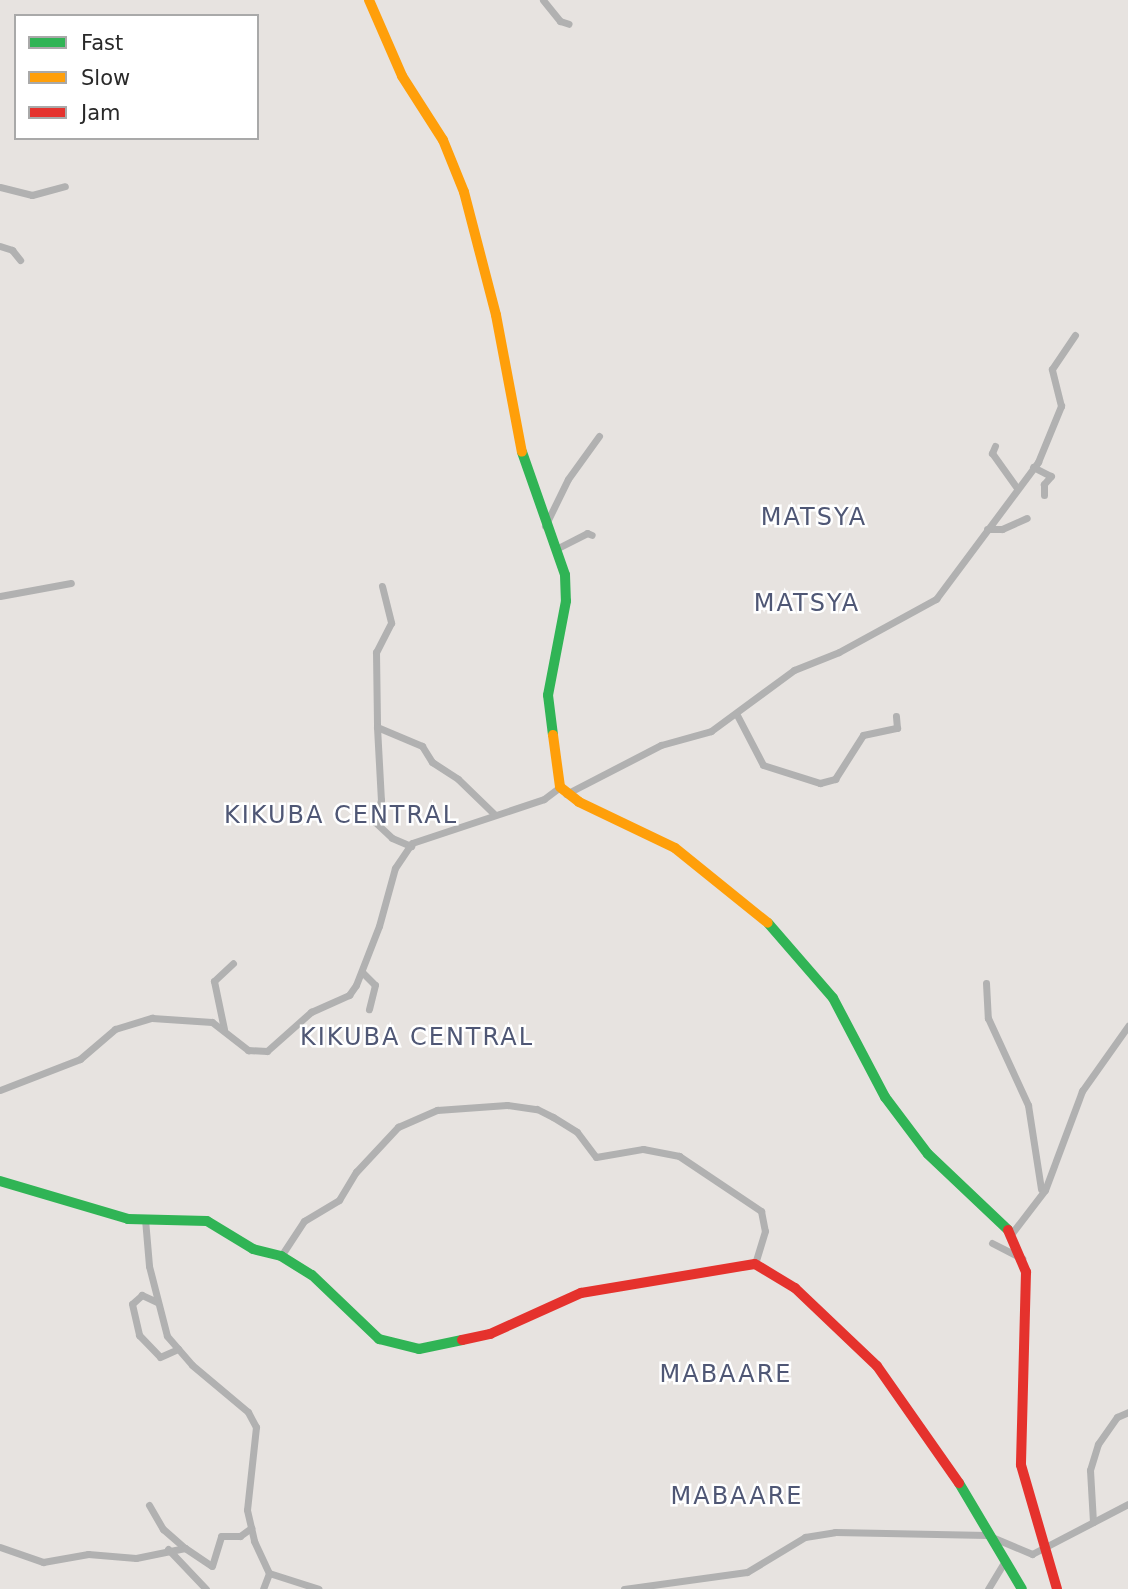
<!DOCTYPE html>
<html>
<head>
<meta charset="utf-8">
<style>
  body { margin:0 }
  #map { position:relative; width:1128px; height:1589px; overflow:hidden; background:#e7e3e0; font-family:"DejaVu Sans",sans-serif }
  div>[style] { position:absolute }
  .street>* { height:7px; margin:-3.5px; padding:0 3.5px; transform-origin:3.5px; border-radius:3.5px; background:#b1b1b1 }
  .fast>* { height:10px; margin:-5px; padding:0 5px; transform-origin:5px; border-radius:5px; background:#30b455 }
  .slow>* { height:10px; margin:-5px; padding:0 5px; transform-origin:5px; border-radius:5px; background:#ff9f0a }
  .jam>* { height:10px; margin:-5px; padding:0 5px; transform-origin:5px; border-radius:5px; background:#e5322d }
  span { translate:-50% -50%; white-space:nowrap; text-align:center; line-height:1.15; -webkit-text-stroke:5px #fff; paint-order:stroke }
  .quarter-label { font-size:24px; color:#4f5775; letter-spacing:2px }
  .legend { position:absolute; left:14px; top:14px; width:245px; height:126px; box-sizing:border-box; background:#fff; border:2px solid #a9a9a9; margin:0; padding:9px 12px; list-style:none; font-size:21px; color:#292929 }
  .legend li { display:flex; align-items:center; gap:14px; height:35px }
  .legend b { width:35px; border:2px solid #a9a9a9 }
</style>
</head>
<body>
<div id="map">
  <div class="street">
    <div style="left:543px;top:0;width:27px;rotate:51deg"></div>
    <div style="left:560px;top:21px;width:9px;rotate:18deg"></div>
    <div style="left:0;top:187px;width:33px;rotate:14deg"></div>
    <div style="left:32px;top:195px;width:34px;rotate:-15deg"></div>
    <div style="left:0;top:246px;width:13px;rotate:18deg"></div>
    <div style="left:12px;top:250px;width:13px;rotate:51deg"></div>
    <div style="left:995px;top:446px;width:8px;rotate:113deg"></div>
    <div style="left:992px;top:453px;width:43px;rotate:54.5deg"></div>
    <div style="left:1033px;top:467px;width:20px;rotate:27deg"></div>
    <div style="left:1051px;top:476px;width:11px;rotate:131deg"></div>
    <div style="left:1044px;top:484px;width:11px;rotate:90deg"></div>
    <div style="left:545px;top:526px;width:52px;rotate:-63.9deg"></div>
    <div style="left:568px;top:479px;width:53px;rotate:-54.2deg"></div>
    <div style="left:987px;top:529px;width:15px"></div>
    <div style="left:1002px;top:529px;width:27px;rotate:-24deg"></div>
    <div style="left:556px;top:549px;width:35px;rotate:-27deg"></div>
    <div style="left:587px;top:533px;width:5px;rotate:22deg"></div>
    <div style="left:382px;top:586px;width:38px;rotate:76deg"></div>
    <div style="left:391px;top:623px;width:33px;rotate:117deg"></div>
    <div style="left:376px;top:652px;width:75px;rotate:89.2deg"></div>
    <div style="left:377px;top:727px;width:49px;rotate:22.9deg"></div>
    <div style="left:422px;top:746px;width:19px;rotate:58deg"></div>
    <div style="left:432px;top:762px;width:31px;rotate:33deg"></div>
    <div style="left:458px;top:779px;width:50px;rotate:44.2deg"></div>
    <div style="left:0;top:596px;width:72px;rotate:-10.4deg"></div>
    <div style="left:737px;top:715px;width:56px;rotate:62.5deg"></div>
    <div style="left:763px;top:765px;width:60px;rotate:17.5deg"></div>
    <div style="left:820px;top:783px;width:16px;rotate:-15deg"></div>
    <div style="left:835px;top:779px;width:52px;rotate:-57.5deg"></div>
    <div style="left:863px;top:735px;width:35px;rotate:-12deg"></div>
    <div style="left:897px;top:728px;width:12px;rotate:-95deg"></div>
    <div style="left:377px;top:727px;width:73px;rotate:86.9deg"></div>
    <div style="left:381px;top:800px;width:23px;rotate:105deg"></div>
    <div style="left:375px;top:822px;width:23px;rotate:43deg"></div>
    <div style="left:392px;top:838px;width:21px;rotate:23deg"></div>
    <div style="left:566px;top:794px;width:107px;rotate:-27.3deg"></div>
    <div style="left:661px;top:745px;width:52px;rotate:-15.6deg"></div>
    <div style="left:711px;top:731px;width:103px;rotate:-36.3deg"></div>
    <div style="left:794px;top:670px;width:48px;rotate:-21.8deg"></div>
    <div style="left:839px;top:652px;width:111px;rotate:-28.7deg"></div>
    <div style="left:936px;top:599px;width:171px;rotate:-53.3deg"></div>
    <div style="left:1038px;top:462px;width:61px;rotate:-67.7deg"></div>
    <div style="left:1061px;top:406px;width:38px;rotate:-104deg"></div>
    <div style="left:1052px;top:369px;width:41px;rotate:-55.9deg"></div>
    <div style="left:362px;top:972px;width:18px;rotate:45deg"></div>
    <div style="left:375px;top:985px;width:25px;rotate:104deg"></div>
    <div style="left:986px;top:983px;width:35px;rotate:87deg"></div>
    <div style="left:988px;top:1018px;width:96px;rotate:65.3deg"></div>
    <div style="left:1028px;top:1105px;width:85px;rotate:81.2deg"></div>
    <div style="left:224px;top:1029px;width:49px;rotate:-101.8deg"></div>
    <div style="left:214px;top:981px;width:26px;rotate:-43deg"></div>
    <div style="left:0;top:1090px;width:86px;rotate:-21.2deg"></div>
    <div style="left:80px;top:1059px;width:46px;rotate:-40.6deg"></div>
    <div style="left:115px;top:1029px;width:39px;rotate:-17deg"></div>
    <div style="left:152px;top:1018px;width:60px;rotate:3.8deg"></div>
    <div style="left:212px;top:1022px;width:46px;rotate:37.9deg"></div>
    <div style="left:248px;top:1050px;width:19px;rotate:3deg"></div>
    <div style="left:267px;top:1051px;width:59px;rotate:-41.6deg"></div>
    <div style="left:311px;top:1012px;width:42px;rotate:-24.1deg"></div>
    <div style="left:349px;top:995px;width:12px;rotate:-55deg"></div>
    <div style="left:356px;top:985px;width:63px;rotate:-68.7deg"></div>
    <div style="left:379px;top:926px;width:60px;rotate:-74.6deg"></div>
    <div style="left:395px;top:868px;width:30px;rotate:-56deg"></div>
    <div style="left:412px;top:843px;width:139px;rotate:-18.4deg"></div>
    <div style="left:544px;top:799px;width:20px;rotate:-37deg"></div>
    <div style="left:145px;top:1219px;width:47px;rotate:85.1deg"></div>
    <div style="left:149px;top:1266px;width:72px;rotate:75.6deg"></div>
    <div style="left:167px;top:1336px;width:38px;rotate:49deg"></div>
    <div style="left:192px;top:1365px;width:73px;rotate:40deg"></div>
    <div style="left:248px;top:1412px;width:17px;rotate:62deg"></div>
    <div style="left:256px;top:1427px;width:83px;rotate:96.2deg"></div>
    <div style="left:247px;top:1510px;width:32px;rotate:77deg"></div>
    <div style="left:254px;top:1541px;width:35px;rotate:65deg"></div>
    <div style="left:269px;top:1573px;width:52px;rotate:17.7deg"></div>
    <div style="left:1012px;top:1233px;width:54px;rotate:-52.5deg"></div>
    <div style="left:1045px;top:1190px;width:106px;rotate:-69.5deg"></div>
    <div style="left:1082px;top:1091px;width:80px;rotate:-54.7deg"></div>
    <div style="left:992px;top:1243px;width:34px;rotate:27deg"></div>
    <div style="left:281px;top:1256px;width:42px;rotate:-56.7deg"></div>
    <div style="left:304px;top:1221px;width:41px;rotate:-31deg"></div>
    <div style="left:339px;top:1200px;width:33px;rotate:-59deg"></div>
    <div style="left:356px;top:1172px;width:62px;rotate:-47deg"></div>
    <div style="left:398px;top:1127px;width:43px;rotate:-23.6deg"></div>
    <div style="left:437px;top:1110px;width:70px;rotate:-4.1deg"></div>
    <div style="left:507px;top:1105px;width:30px;rotate:8deg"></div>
    <div style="left:537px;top:1109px;width:18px;rotate:27deg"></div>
    <div style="left:553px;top:1117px;width:28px;rotate:32deg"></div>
    <div style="left:577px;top:1132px;width:31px;rotate:53deg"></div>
    <div style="left:596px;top:1157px;width:48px;rotate:-9.7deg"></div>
    <div style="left:643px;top:1149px;width:37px;rotate:11deg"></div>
    <div style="left:679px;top:1156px;width:99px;rotate:33.9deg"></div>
    <div style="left:761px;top:1211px;width:20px;rotate:79deg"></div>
    <div style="left:765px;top:1231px;width:34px;rotate:107deg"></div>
    <div style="left:157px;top:1302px;width:17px;rotate:-155deg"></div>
    <div style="left:142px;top:1295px;width:13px;rotate:138deg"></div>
    <div style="left:132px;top:1304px;width:32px;rotate:77deg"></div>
    <div style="left:139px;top:1335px;width:30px;rotate:46deg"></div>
    <div style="left:160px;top:1357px;width:20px;rotate:-24deg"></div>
    <div style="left:149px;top:1505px;width:28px;rotate:60deg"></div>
    <div style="left:163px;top:1529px;width:29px;rotate:41deg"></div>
    <div style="left:1093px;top:1522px;width:52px;rotate:-93.3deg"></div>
    <div style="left:1090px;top:1470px;width:27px;rotate:-73deg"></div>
    <div style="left:1098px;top:1444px;width:33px;rotate:-55deg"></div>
    <div style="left:1117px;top:1417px;width:12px;rotate:-24deg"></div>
    <div style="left:0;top:1547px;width:46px;rotate:19.2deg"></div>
    <div style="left:43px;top:1562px;width:46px;rotate:-10.1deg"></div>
    <div style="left:88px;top:1554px;width:48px;rotate:4.8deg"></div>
    <div style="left:136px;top:1558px;width:50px;rotate:-11.5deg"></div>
    <div style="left:185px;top:1548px;width:32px;rotate:34deg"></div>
    <div style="left:212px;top:1566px;width:31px;rotate:-73deg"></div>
    <div style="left:221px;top:1536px;width:19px"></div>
    <div style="left:240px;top:1536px;width:14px;rotate:-36deg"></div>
    <div style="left:168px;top:1549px;width:55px;rotate:46.5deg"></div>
    <div style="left:263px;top:1589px;width:17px;rotate:-69deg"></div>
    <div style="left:624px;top:1589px;width:124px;rotate:-7.9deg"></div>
    <div style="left:747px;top:1572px;width:68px;rotate:-31.1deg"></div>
    <div style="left:805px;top:1537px;width:30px;rotate:-9deg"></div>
    <div style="left:835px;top:1532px;width:152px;rotate:1.1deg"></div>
    <div style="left:987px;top:1535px;width:49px;rotate:22.9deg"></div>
    <div style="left:1032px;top:1554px;width:108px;rotate:-27.5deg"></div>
    <div style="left:988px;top:1589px;width:31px;rotate:-59deg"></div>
  </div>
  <div class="fast">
    <div style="left:522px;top:452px;width:130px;rotate:70.7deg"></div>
    <div style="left:565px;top:575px;width:26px;rotate:88deg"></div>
    <div style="left:566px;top:601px;width:96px;rotate:100.8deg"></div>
    <div style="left:548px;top:695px;width:40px;rotate:82.9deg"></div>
    <div style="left:768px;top:923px;width:99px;rotate:49.1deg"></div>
    <div style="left:833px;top:998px;width:112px;rotate:62.3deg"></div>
    <div style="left:885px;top:1097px;width:71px;rotate:53deg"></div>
    <div style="left:928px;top:1154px;width:110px;rotate:43.5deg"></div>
    <div style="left:0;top:1181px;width:134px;rotate:16.5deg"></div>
    <div style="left:128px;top:1219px;width:79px;rotate:1.5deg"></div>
    <div style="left:207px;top:1221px;width:54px;rotate:31.3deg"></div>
    <div style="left:253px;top:1249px;width:29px;rotate:14deg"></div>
    <div style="left:281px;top:1256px;width:36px;rotate:32deg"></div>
    <div style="left:312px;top:1275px;width:93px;rotate:43.7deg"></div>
    <div style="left:379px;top:1339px;width:41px;rotate:14deg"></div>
    <div style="left:419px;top:1349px;width:44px;rotate:-11.8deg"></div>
    <div style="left:959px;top:1483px;width:123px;rotate:59.3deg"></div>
  </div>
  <div class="slow">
    <div style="left:369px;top:0;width:83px;rotate:66.5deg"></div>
    <div style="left:402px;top:76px;width:76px;rotate:57.4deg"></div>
    <div style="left:443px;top:140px;width:56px;rotate:68deg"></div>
    <div style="left:464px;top:192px;width:127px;rotate:75.4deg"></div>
    <div style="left:496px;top:315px;width:139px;rotate:79.3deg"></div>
    <div style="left:553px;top:735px;width:52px;rotate:82.3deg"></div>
    <div style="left:560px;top:787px;width:24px;rotate:38deg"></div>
    <div style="left:579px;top:802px;width:106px;rotate:25.6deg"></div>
    <div style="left:675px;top:848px;width:119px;rotate:38.9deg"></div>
  </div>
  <div class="jam">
    <div style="left:1008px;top:1230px;width:46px;rotate:66.8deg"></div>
    <div style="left:1026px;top:1272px;width:193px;rotate:91.5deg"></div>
    <div style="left:1021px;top:1465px;width:129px;rotate:73.8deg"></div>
    <div style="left:462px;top:1340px;width:29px;rotate:-12deg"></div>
    <div style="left:490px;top:1334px;width:100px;rotate:-24.3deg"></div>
    <div style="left:581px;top:1293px;width:176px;rotate:-9.5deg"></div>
    <div style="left:755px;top:1264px;width:47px;rotate:31deg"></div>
    <div style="left:795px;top:1288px;width:113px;rotate:43.6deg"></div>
    <div style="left:877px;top:1366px;width:143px;rotate:55deg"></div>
  </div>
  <div class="quarter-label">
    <span style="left:814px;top:518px">MATSYA</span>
    <span style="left:807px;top:604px">MATSYA</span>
    <span style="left:341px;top:816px">KIKUBA CENTRAL</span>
    <span style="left:417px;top:1038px">KIKUBA CENTRAL</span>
    <span style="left:726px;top:1375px">MABAARE</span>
    <span style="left:737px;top:1497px">MABAARE</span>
  </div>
  <ul class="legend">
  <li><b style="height:9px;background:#30b455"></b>Fast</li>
  <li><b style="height:9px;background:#ff9f0a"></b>Slow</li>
  <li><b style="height:9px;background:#e5322d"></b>Jam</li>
  </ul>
</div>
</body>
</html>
